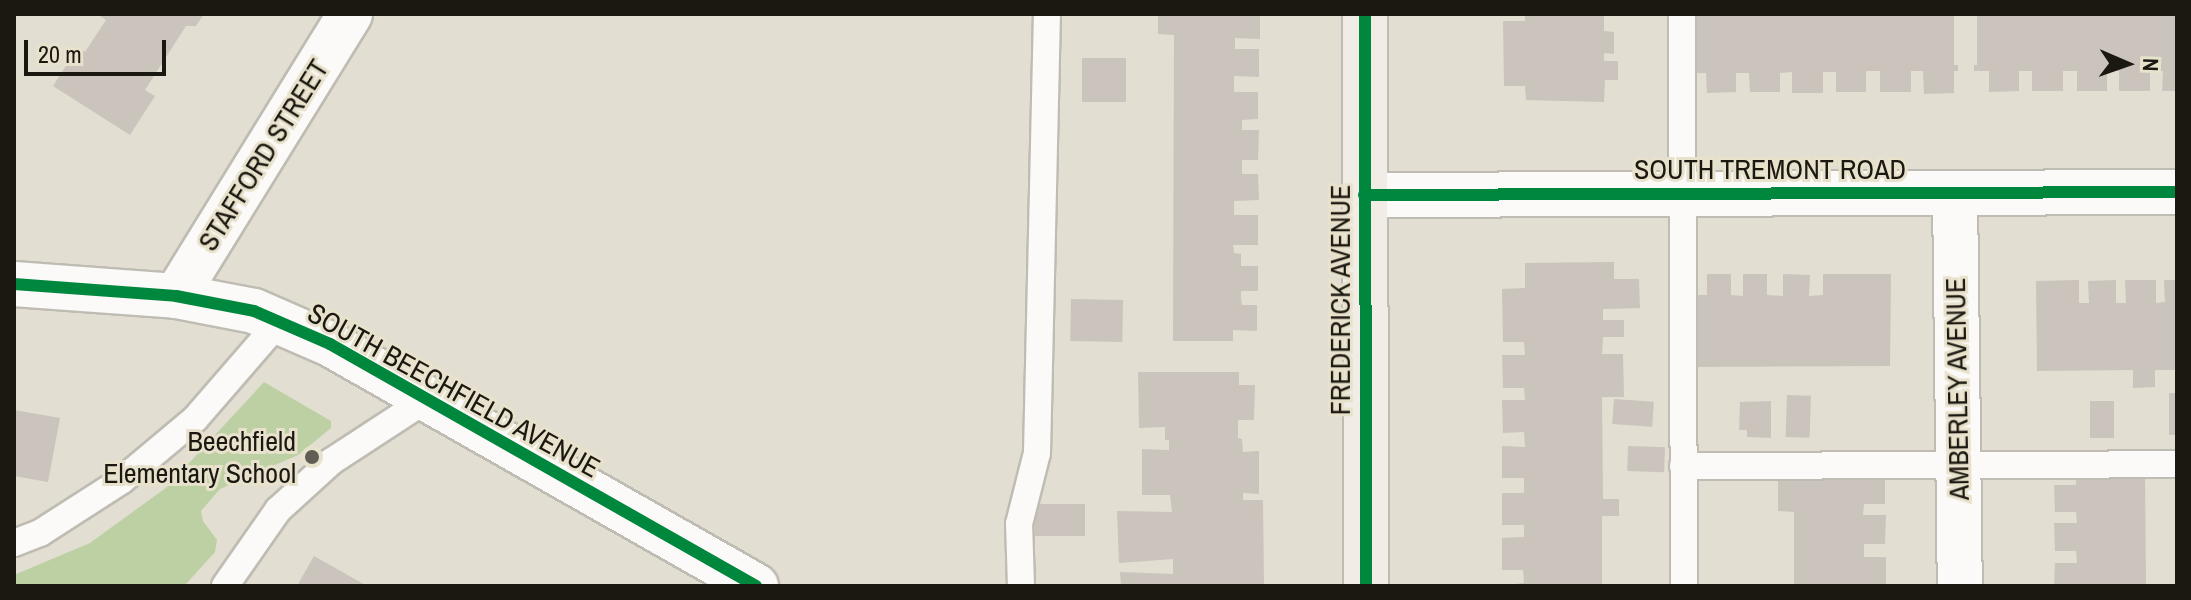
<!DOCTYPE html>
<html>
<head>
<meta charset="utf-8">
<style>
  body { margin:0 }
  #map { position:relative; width:2191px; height:600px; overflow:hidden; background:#e2ded2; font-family:"Archivo Narrow",sans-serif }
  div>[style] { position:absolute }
  .green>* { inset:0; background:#bdd0a3 }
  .building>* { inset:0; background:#cac4bc; transform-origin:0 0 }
  .roads { filter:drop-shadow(2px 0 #bfbcb3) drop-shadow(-2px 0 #bfbcb3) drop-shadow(0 2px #bfbcb3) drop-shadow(0 -2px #bfbcb3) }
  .lane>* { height:26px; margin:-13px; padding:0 13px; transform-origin:13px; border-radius:13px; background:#fbfaf8 }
  .street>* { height:44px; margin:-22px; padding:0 22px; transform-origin:22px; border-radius:22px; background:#fbfaf8 }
  .secondary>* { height:44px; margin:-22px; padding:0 22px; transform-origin:22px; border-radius:22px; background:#fbfaf8 }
  .primary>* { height:44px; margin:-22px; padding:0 22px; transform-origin:22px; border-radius:22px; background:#f1ece6 }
  .cycleway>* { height:12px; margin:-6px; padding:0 6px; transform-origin:6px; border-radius:6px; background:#00873e }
  .dots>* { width:22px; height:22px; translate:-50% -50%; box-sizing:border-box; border:4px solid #e8e1cc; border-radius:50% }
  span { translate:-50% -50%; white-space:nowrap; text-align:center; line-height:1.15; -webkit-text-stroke:6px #e8e1cc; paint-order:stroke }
  .street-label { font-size:28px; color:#1b1811 }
  .poi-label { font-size:28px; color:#1b1811 }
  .right { translate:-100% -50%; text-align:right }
  .frame { position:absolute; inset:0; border:16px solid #1b1811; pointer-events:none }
  .north { position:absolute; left:2087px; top:24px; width:80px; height:80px; -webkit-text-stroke:6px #e8e1cc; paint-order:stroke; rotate:92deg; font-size:22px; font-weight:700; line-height:32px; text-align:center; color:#1b1811 }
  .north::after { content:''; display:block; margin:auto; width:28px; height:36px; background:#1b1811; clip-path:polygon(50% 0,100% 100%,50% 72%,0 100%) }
  .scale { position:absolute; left:24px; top:40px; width:142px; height:36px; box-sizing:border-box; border:4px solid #1b1811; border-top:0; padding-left:10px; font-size:24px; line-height:28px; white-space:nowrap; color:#1b1811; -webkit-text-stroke:6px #e8e1cc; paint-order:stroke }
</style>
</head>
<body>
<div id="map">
  <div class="green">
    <div style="clip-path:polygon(264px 382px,331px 421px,331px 428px,298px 455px,220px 489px,201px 511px,203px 521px,217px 540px,215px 552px,187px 583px,182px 586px,14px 586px,14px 575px,90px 543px,167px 487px)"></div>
  </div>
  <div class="building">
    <div style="clip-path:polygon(97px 14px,204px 14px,196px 26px,186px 26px,145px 90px,155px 96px,130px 135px,53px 86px,78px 47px,85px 52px,106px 20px)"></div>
    <div style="clip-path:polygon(1158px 14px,1260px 14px,1260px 39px,1235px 38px,1235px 49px,1259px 49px,1259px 77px,1234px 76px,1234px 92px,1258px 92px,1258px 119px,1242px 120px,1242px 130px,1259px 130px,1258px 160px,1242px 160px,1242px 174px,1258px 174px,1259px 200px,1234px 201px,1234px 215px,1258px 215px,1258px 245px,1233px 245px,1234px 253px,1241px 254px,1241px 266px,1258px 266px,1258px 291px,1241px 291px,1241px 298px,1242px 305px,1257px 305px,1257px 331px,1233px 330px,1233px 341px,1173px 341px,1174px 35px,1158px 34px)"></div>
    <div style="clip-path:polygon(1525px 14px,1604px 14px,1604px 31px,1614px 32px,1614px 54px,1604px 53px,1604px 61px,1618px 61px,1618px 80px,1605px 80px,1604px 102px,1526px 100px,1525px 86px,1504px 86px,1503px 21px,1525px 21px)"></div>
    <div style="clip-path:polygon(1693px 14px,1954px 14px,1954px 65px,1958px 65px,1958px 71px,1954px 71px,1954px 93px,1924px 94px,1923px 71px,1911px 71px,1911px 92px,1880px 92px,1880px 71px,1866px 71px,1866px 92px,1836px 92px,1836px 72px,1823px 72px,1823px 93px,1792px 93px,1792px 72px,1780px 73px,1780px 92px,1750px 92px,1749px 73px,1736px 73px,1736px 92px,1707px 93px,1706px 73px,1693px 73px)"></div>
    <div style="clip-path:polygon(1977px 14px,2177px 14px,2177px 91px,2162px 91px,2163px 71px,2150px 71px,2150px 91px,2119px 91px,2119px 71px,2107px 71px,2107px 91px,2077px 91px,2077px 71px,2063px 71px,2063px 91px,2032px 91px,2032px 71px,2019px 71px,2019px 91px,1989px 92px,1989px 71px,1974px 71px,1974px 65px,1977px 65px)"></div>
    <div style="left:1126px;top:58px;width:44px;height:44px;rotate:90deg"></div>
    <div style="clip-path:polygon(1614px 262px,1614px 279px,1639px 279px,1640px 308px,1603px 309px,1603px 320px,1624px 320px,1624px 337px,1603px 337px,1602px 354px,1623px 354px,1624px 397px,1602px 397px,1603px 499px,1619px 499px,1619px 516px,1602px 516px,1602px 586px,1499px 586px,1524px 583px,1523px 570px,1502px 570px,1502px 538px,1524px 537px,1524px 525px,1502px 525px,1502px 493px,1524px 493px,1524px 478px,1502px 478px,1502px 446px,1525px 447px,1524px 432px,1503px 433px,1502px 400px,1525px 400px,1524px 388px,1503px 388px,1502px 355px,1525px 355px,1524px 342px,1503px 342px,1502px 289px,1525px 288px,1525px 263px)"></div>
    <div style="clip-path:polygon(1707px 274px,1731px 274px,1731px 295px,1743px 296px,1743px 274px,1767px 274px,1767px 295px,1783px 296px,1783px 274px,1810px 275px,1809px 296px,1823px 295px,1823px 274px,1891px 274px,1890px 366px,1694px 367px,1693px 295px,1707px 295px)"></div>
    <div style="clip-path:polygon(2079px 280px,2079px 303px,2089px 303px,2088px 281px,2116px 280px,2116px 303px,2126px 303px,2125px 280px,2156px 280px,2156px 303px,2165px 302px,2164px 280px,2177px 280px,2177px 370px,2155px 370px,2155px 387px,2133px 388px,2133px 370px,2037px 371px,2036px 281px)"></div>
    <div style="left:1071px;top:299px;width:52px;height:42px;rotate:1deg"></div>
    <div style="clip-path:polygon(1138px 372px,1239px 372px,1239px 385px,1255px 385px,1254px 420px,1238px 420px,1238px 438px,1242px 439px,1243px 452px,1259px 451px,1259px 494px,1243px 493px,1243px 500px,1263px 500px,1264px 586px,1121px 586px,1120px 572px,1173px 574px,1173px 559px,1119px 563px,1117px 511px,1172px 512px,1170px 495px,1142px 495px,1142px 449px,1169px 450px,1169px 440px,1165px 440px,1165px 427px,1139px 428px)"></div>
    <div style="left:2169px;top:393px;width:8px;height:42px"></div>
    <div style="left:1787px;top:395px;width:24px;height:42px;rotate:2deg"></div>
    <div style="left:1614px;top:399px;width:40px;height:25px;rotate:4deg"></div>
    <div style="clip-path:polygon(1771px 401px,1771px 438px,1747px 437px,1747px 430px,1739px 430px,1740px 402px)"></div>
    <div style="left:2090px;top:401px;width:24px;height:37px"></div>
    <div style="clip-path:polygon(14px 410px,60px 418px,48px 482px,14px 476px)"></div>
    <div style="left:1628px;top:446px;width:37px;height:25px;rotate:2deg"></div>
    <div style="clip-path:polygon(2145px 472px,2146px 586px,2054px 586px,2055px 563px,2077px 563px,2076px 551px,2055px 551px,2054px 523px,2077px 523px,2076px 512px,2055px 512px,2054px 485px,2076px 485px,2076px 473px)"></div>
    <div style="clip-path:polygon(1885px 475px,1885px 504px,1864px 504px,1863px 515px,1886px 515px,1885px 544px,1864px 544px,1864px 557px,1886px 557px,1886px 584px,1794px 586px,1794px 512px,1778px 511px,1778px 476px)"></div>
    <div style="left:1085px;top:504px;width:32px;height:50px;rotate:90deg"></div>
    <div style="clip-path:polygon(314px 556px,367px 586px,297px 586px)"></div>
  </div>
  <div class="roads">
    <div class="lane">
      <div style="left:1682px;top:14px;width:572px;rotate:89.8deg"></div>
      <div style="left:1683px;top:466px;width:494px;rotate:-0.2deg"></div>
      <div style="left:14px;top:543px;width:28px;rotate:-21deg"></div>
      <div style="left:40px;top:533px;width:96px;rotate:-32.7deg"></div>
      <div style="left:121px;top:481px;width:97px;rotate:-40deg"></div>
      <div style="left:195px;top:419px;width:128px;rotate:-49.1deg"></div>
      <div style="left:225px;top:586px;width:93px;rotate:-55.1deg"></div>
      <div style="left:278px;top:510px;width:73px;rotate:-42.2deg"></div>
      <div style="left:332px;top:461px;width:113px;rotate:-33.1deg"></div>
      <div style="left:1021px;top:586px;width:62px;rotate:-91.8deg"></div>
      <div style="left:1019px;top:524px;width:73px;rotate:-75.8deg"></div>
      <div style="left:1037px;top:453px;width:439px;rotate:-88.7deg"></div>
    </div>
    <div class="street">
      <div style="left:1955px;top:193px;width:393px;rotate:89.3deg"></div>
      <div style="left:1364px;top:195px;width:813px;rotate:-0.21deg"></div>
      <div style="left:176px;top:296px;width:331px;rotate:-58.3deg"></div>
    </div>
    <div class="secondary">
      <div style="left:14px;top:284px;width:162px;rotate:4.2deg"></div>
      <div style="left:176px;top:296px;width:79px;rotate:10.9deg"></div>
      <div style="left:254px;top:311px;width:83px;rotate:23.5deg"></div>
      <div style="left:330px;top:344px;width:490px;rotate:29.6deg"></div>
    </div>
    <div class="primary">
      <div style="left:1365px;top:14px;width:572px;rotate:89.9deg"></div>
    </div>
  </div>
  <div class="cycleway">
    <div style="left:1365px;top:14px;width:572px;rotate:89.9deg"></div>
    <div style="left:1364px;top:195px;width:813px;rotate:-0.21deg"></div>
    <div style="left:14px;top:284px;width:162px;rotate:4.2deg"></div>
    <div style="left:176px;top:296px;width:79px;rotate:10.9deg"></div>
    <div style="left:254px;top:311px;width:83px;rotate:23.5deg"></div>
    <div style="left:330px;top:344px;width:490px;rotate:29.6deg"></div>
  </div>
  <div class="dots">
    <div style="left:312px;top:457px;background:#615d55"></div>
  </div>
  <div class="street-label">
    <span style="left:263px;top:155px;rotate:-58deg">STAFFORD STREET</span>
    <span style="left:1770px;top:169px">SOUTH TREMONT ROAD</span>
    <span style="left:1340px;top:300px;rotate:-90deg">FREDERICK AVENUE</span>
    <span style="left:1957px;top:389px;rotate:-91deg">AMBERLEY AVENUE</span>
    <span style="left:454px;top:390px;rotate:29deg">SOUTH BEECHFIELD AVENUE</span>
  </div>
  <div class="poi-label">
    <span class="right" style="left:296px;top:457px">Beechfield<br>Elementary School</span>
  </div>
  <div class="frame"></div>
  <div class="north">N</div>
  <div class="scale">20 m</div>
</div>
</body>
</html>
